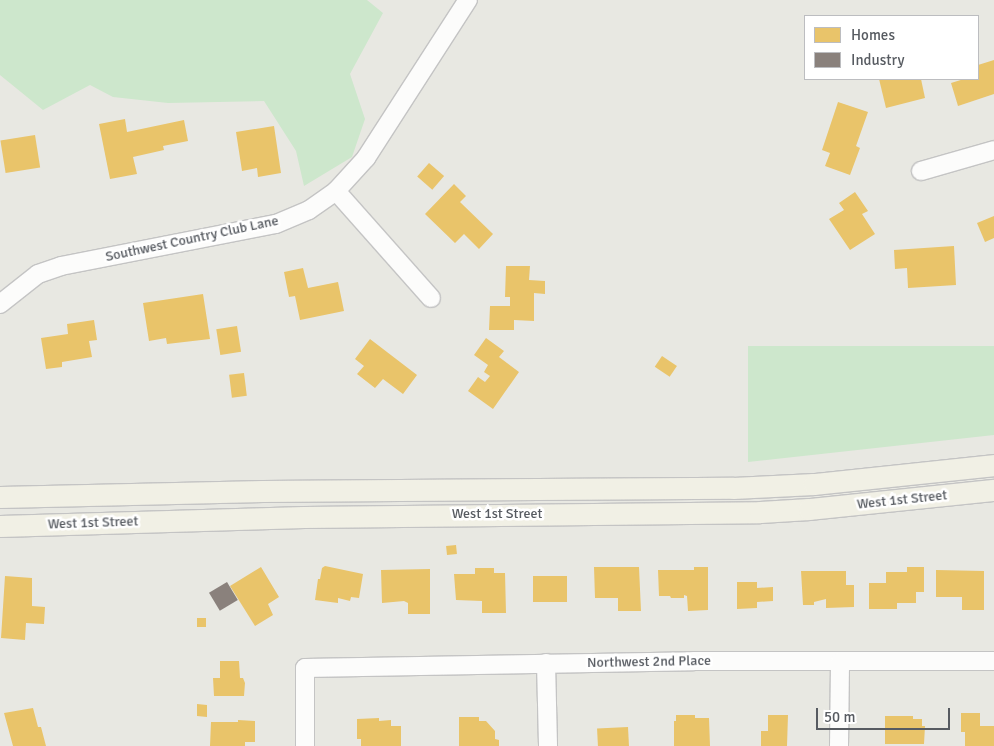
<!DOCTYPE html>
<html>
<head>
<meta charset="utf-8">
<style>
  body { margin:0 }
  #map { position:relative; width:994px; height:746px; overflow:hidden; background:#e8e8e2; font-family:Signika,sans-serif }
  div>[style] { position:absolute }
  .green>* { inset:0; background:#cde7cc }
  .homes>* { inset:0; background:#e9c46a; transform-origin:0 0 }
  .industry>* { inset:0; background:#8a817c; transform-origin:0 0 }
  .roads { filter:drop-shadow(1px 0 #c4c4c4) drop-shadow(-1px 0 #c4c4c4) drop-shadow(0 1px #c4c4c4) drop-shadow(0 -1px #c4c4c4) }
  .minor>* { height:18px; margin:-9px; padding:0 9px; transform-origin:9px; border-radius:9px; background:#fcfcfb }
  .major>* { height:21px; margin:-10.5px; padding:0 10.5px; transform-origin:10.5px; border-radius:10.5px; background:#f1f0e5 }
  span { translate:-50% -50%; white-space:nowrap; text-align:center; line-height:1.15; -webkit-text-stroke:5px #fff; paint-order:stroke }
  .street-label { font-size:14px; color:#575b61 }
  .legend { position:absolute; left:804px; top:15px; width:175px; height:65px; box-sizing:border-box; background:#fff; border:1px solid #bcbdc0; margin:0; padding:6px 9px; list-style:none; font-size:15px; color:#575b61 }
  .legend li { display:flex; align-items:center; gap:10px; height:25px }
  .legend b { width:25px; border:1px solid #bcbdc0 }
  .scale { position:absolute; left:816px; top:708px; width:134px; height:22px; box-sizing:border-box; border:2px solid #575b61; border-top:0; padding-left:6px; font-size:15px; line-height:18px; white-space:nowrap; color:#575b61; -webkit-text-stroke:4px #fff; paint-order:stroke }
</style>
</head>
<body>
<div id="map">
  <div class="green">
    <div style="clip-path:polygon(0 0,367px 0,383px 13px,350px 74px,365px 119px,352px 157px,304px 186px,296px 151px,264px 101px,168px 103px,113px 97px,90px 85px,43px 110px,0 75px)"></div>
    <div style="clip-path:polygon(748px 346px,994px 346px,994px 435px,748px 462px)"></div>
  </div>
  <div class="homes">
    <div style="clip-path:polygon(994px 60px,994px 94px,958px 106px,951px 83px,964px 79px,978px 79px,978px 65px)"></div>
    <div style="clip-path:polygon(879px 79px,921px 79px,925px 98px,886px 108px)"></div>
    <div style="clip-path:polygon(838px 102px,868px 112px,856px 146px,860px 148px,850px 175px,825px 166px,830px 153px,822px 150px)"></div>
    <div style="clip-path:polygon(125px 119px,127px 132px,184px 120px,188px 141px,163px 146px,164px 150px,133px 157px,137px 174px,110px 179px,99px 124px)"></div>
    <div style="clip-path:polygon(274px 126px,281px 173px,258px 177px,257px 168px,242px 171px,236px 132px)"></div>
    <div style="left:35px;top:135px;width:33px;height:35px;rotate:81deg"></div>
    <div style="left:429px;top:163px;width:20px;height:18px;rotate:41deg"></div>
    <div style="clip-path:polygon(454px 184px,466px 196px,460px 202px,493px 234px,479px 249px,464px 234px,455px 243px,425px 214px)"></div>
    <div style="clip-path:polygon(855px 192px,868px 211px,862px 214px,875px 234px,850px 250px,829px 219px,844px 210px,839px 203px)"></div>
    <div style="clip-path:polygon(994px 216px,994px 238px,985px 242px,977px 223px)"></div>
    <div style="clip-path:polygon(954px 246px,956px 285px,908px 288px,907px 268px,895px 269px,894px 250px)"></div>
    <div style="clip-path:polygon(506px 266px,530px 266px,529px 280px,545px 281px,545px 294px,534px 293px,534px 321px,514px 320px,514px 330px,489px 330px,490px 306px,510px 306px,510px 297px,505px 297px)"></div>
    <div style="clip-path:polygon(303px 268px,308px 288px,338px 282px,344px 311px,300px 320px,295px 296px,289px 297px,284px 272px)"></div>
    <div style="clip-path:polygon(203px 294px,210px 339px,167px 344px,166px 338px,149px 341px,143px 303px)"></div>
    <div style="clip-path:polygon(94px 320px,97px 340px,89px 341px,92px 357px,62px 362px,62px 367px,46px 369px,41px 338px,68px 334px,67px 324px)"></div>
    <div style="left:237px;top:326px;width:26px;height:21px;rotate:81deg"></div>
    <div style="clip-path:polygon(486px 338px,504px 351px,499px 357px,519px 372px,493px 409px,468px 391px,478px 377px,485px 382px,490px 376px,484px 372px,488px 365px,474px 355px)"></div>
    <div style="clip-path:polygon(370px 339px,417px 375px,403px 394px,383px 379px,375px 388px,357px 374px,364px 366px,355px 359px)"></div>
    <div style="left:662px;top:356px;width:18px;height:13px;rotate:34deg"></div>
    <div style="left:244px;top:373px;width:23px;height:15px;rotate:83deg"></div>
    <div style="left:456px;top:545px;width:9px;height:10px;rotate:84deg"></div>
    <div style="clip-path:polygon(325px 566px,363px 574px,359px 598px,351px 597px,350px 601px,338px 598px,338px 603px,315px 600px,318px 579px,320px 579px,322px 568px)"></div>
    <div style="clip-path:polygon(261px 567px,279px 597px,268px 604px,273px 615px,255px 626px,230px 586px)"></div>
    <div style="clip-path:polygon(594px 567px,639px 567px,641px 611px,618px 611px,618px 598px,595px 598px)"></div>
    <div style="clip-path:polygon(694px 567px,708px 567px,708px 610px,688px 611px,687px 596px,684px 595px,684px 598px,671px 598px,670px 596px,659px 596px,658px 570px,694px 570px)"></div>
    <div style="clip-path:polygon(907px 567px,924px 567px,924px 592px,916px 592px,916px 603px,897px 603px,897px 609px,869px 609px,869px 583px,886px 583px,886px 572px,907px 572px)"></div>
    <div style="clip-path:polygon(475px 568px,494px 568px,494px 573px,505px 573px,506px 613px,482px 613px,482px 601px,456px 600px,454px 574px,475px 574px)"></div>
    <div style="clip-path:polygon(430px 569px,430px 614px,408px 614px,408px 603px,404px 601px,382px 603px,381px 570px)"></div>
    <div style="clip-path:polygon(936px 570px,984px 571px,984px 610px,962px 610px,962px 597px,936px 597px)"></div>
    <div style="clip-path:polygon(801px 571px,846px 571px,846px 585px,854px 585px,854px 607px,826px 608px,826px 599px,814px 602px,814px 605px,803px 605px)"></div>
    <div style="clip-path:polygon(5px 576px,32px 578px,32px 606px,45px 607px,44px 624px,26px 623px,25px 640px,1px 638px)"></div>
    <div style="left:533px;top:576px;width:34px;height:26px"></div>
    <div style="clip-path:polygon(737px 582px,757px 582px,757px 588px,773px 587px,773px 601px,757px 602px,757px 608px,737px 609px)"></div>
    <div style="left:197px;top:618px;width:9px;height:9px"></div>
    <div style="clip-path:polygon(220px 661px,239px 661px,240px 678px,243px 678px,245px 683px,244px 696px,214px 696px,213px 678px,220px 678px)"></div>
    <div style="clip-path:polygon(197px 704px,207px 705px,207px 717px,197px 716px)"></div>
    <div style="clip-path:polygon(33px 708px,38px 727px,41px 727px,46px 746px,13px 746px,4px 713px)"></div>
    <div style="clip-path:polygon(961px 713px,980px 713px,980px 726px,994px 726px,994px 746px,965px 746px,965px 732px,961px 732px)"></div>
    <div style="clip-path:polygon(676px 715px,695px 715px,695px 718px,709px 718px,710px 746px,674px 746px,674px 721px,676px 721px)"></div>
    <div style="clip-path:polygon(768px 715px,788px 715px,787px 746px,761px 746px,761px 731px,768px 731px)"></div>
    <div style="clip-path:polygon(885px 716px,913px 716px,913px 719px,922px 719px,922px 726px,925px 726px,924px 744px,885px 744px)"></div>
    <div style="clip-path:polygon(459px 717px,479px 717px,479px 721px,486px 721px,495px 731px,495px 739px,499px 740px,499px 746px,459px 746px)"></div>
    <div style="clip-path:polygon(379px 718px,379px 721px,391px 720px,391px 726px,401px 726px,401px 746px,361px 746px,361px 739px,357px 739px,357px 719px)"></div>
    <div style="clip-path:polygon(238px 720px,255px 721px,255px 742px,245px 742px,245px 746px,210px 746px,211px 722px,238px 722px)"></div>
    <div style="left:628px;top:727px;width:19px;height:31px;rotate:87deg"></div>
  </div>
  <div class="industry">
    <div style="left:227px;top:582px;width:21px;height:21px;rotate:59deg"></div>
  </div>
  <div class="roads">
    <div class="minor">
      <div style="left:921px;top:171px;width:76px;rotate:-16deg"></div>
      <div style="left:336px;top:191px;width:143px;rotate:48.4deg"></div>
      <div style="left:0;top:304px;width:48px;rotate:-38.3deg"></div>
      <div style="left:38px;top:274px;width:24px;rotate:-19deg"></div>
      <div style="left:61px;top:266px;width:219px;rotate:-11.1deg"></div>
      <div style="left:276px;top:224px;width:36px;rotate:-23deg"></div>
      <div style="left:309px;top:210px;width:33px;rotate:-35deg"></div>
      <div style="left:336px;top:191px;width:45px;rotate:-47.7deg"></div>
      <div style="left:366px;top:158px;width:188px;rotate:-57.2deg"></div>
      <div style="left:546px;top:663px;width:83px;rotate:88.6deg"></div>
      <div style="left:305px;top:746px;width:78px;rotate:-90deg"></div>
      <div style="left:305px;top:668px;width:388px;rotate:-1deg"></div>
      <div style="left:693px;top:661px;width:301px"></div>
      <div style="left:839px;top:746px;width:84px;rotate:-89.3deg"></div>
    </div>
    <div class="major">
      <div style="left:0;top:497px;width:263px;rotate:-1.3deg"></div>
      <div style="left:263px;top:491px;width:470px;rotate:-0.4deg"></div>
      <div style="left:733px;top:488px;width:81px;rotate:-2.8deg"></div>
      <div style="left:814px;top:484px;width:181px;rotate:-6deg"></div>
      <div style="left:0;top:526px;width:304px;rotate:-1.7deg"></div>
      <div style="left:304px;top:517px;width:456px;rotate:-0.6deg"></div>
      <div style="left:760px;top:512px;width:49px;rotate:-3.5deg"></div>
      <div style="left:809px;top:509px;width:186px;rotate:-5.9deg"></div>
    </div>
  </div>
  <div class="street-label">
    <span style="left:192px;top:239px;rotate:-12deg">Southwest Country Club Lane</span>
    <span style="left:902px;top:500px;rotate:-6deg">West 1st Street</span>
    <span style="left:497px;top:514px">West 1st Street</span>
    <span style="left:93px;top:523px;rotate:-2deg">West 1st Street</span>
    <span style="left:649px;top:662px;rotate:-1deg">Northwest 2nd Place</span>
  </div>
  <ul class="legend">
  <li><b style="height:14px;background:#e9c46a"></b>Homes</li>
  <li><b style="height:14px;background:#8a817c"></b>Industry</li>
  </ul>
  <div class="scale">50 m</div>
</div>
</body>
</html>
